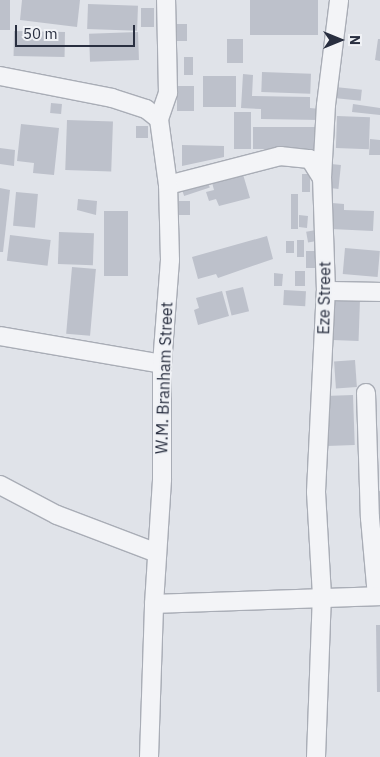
<!DOCTYPE html>
<html>
<head>
<meta charset="utf-8">
<style>
  body { margin:0 }
  #map { position:relative; width:380px; height:757px; overflow:hidden; background:#e0e3e9; font-family:"IBM Plex Sans",sans-serif }
  div>[style] { position:absolute }
  .building>* { inset:0; background:#bdc1cb; transform-origin:0 0 }
  .roads { filter:drop-shadow(1px 0 #a9adb6) drop-shadow(-1px 0 #a9adb6) drop-shadow(0 1px #a9adb6) drop-shadow(0 -1px #a9adb6) }
  .minor>* { height:18px; margin:-9px; padding:0 9px; transform-origin:9px; border-radius:9px; background:#f3f4f7 }
  span { translate:-50% -50%; white-space:nowrap; text-align:center; line-height:1.15; -webkit-text-stroke:4px #f0f2f6; paint-order:stroke }
  .street-label { font-size:16px; color:#292f40 }
  .north { position:absolute; left:315px; top:15px; width:50px; height:50px; -webkit-text-stroke:4px #f0f2f6; paint-order:stroke; rotate:90deg; font-size:14px; font-weight:700; line-height:20px; text-align:center; color:#292f40 }
  .north::after { content:''; display:block; margin:auto; width:18px; height:22px; background:#292f40; clip-path:polygon(50% 0,100% 100%,50% 72%,0 100%) }
  .scale { position:absolute; left:15px; top:25px; width:120px; height:22px; box-sizing:border-box; border:2px solid #292f40; border-top:0; padding-left:6px; font-size:15px; line-height:18px; white-space:nowrap; color:#292f40; -webkit-text-stroke:4px #f0f2f6; paint-order:stroke }
</style>
</head>
<body>
<div id="map">
  <div class="building">
    <div style="left:0;top:0;width:10px;height:30px"></div>
    <div style="clip-path:polygon(22px 0,80px 0,77px 27px,20px 20px)"></div>
    <div style="left:250px;top:0;width:68px;height:35px"></div>
    <div style="left:88px;top:4px;width:50px;height:25px;rotate:2deg"></div>
    <div style="left:154px;top:8px;width:19px;height:13px;rotate:90deg"></div>
    <div style="left:175px;top:24px;width:12px;height:17px"></div>
    <div style="left:14px;top:31px;width:51px;height:25px;rotate:1deg"></div>
    <div style="left:138px;top:32px;width:28px;height:49px;rotate:88deg"></div>
    <div style="left:227px;top:39px;width:16px;height:24px"></div>
    <div style="clip-path:polygon(378px 39px,380px 39px,380px 61px,375px 60px)"></div>
    <div style="left:184px;top:57px;width:9px;height:18px"></div>
    <div style="left:262px;top:72px;width:49px;height:20px;rotate:2deg"></div>
    <div style="clip-path:polygon(243px 74px,253px 75px,252px 96px,310px 97px,310px 108px,320px 109px,320px 120px,261px 119px,261px 109px,241px 108px)"></div>
    <div style="left:203px;top:76px;width:33px;height:31px"></div>
    <div style="left:177px;top:86px;width:17px;height:25px"></div>
    <div style="left:335px;top:87px;width:27px;height:11px;rotate:6deg"></div>
    <div style="left:51px;top:103px;width:11px;height:10px;rotate:5deg"></div>
    <div style="clip-path:polygon(353px 104px,380px 108px,380px 115px,352px 112px)"></div>
    <div style="left:234px;top:112px;width:17px;height:37px"></div>
    <div style="left:337px;top:116px;width:33px;height:32px;rotate:2deg"></div>
    <div style="left:67px;top:120px;width:46px;height:50px;rotate:2deg"></div>
    <div style="clip-path:polygon(21px 124px,59px 128px,54px 175px,33px 173px,34px 163px,17px 161px)"></div>
    <div style="left:136px;top:126px;width:12px;height:12px"></div>
    <div style="left:253px;top:127px;width:66px;height:22px"></div>
    <div style="clip-path:polygon(370px 139px,380px 140px,380px 155px,369px 155px)"></div>
    <div style="clip-path:polygon(182px 145px,224px 146px,224px 157px,182px 166px)"></div>
    <div style="clip-path:polygon(0 148px,15px 150px,14px 166px,0 164px)"></div>
    <div style="left:331px;top:164px;width:10px;height:24px;rotate:6deg"></div>
    <div style="clip-path:polygon(242px 171px,250px 198px,219px 206px,216px 199px,209px 201px,206px 192px,214px 190px,211px 179px)"></div>
    <div style="left:302px;top:174px;width:8px;height:18px"></div>
    <div style="left:207px;top:179px;width:9px;height:27px;rotate:72deg"></div>
    <div style="clip-path:polygon(0 188px,10px 190px,3px 252px,0 252px)"></div>
    <div style="left:16px;top:192px;width:22px;height:34px;rotate:5deg"></div>
    <div style="left:291px;top:194px;width:7px;height:35px"></div>
    <div style="clip-path:polygon(78px 199px,97px 201px,96px 215px,77px 210px)"></div>
    <div style="left:190px;top:201px;width:14px;height:11px;rotate:90deg"></div>
    <div style="clip-path:polygon(332px 203px,344px 204px,344px 210px,374px 211px,373px 231px,331px 229px)"></div>
    <div style="left:104px;top:211px;width:24px;height:65px"></div>
    <div style="clip-path:polygon(299px 215px,308px 216px,307px 228px,299px 227px)"></div>
    <div style="left:316px;top:230px;width:11px;height:10px;rotate:80deg"></div>
    <div style="left:59px;top:232px;width:35px;height:32px;rotate:2deg"></div>
    <div style="left:10px;top:235px;width:41px;height:26px;rotate:7deg"></div>
    <div style="clip-path:polygon(267px 236px,273px 259px,218px 278px,216px 274px,198px 279px,192px 257px)"></div>
    <div style="left:297px;top:240px;width:7px;height:17px"></div>
    <div style="left:286px;top:241px;width:8px;height:12px"></div>
    <div style="left:345px;top:248px;width:35px;height:26px;rotate:5deg"></div>
    <div style="left:306px;top:251px;width:9px;height:17px"></div>
    <div style="left:72px;top:267px;width:24px;height:67px;rotate:5deg"></div>
    <div style="left:295px;top:271px;width:10px;height:15px"></div>
    <div style="clip-path:polygon(274px 273px,283px 274px,282px 286px,274px 286px)"></div>
    <div style="left:243px;top:287px;width:25px;height:18px;rotate:76deg"></div>
    <div style="left:284px;top:290px;width:22px;height:15px;rotate:3deg"></div>
    <div style="clip-path:polygon(222px 291px,229px 316px,198px 325px,194px 310px,199px 308px,196px 298px)"></div>
    <div style="left:334px;top:299px;width:26px;height:41px;rotate:2deg"></div>
    <div style="left:355px;top:360px;width:27px;height:21px;rotate:86deg"></div>
    <div style="left:353px;top:395px;width:50px;height:28px;rotate:88deg"></div>
    <div style="left:376px;top:491px;width:4px;height:25px"></div>
    <div style="clip-path:polygon(376px 625px,380px 625px,380px 692px,377px 692px)"></div>
  </div>
  <div class="roads">
    <div class="minor">
      <div style="left:0;top:76px;width:114px;rotate:11.1deg"></div>
      <div style="left:112px;top:98px;width:36px;rotate:18deg"></div>
      <div style="left:146px;top:109px;width:16px;rotate:38deg"></div>
      <div style="left:168px;top:185px;width:116px;rotate:-14.5deg"></div>
      <div style="left:280px;top:156px;width:30px;rotate:6deg"></div>
      <div style="left:310px;top:159px;width:22px;rotate:58deg"></div>
      <div style="left:326px;top:291px;width:54px;rotate:1.1deg"></div>
      <div style="left:0;top:336px;width:164px;rotate:9.8deg"></div>
      <div style="left:366px;top:393px;width:125px;rotate:88.2deg"></div>
      <div style="left:370px;top:518px;width:78px;rotate:84.9deg"></div>
      <div style="left:0;top:485px;width:64px;rotate:27.8deg"></div>
      <div style="left:57px;top:515px;width:107px;rotate:20.8deg"></div>
      <div style="left:154px;top:604px;width:226px;rotate:-2deg"></div>
      <div style="left:149px;top:757px;width:153px;rotate:-88.1deg"></div>
      <div style="left:154px;top:604px;width:125px;rotate:-86.3deg"></div>
      <div style="left:162px;top:479px;width:115px;rotate:-90deg"></div>
      <div style="left:162px;top:364px;width:104px;rotate:-85.6deg"></div>
      <div style="left:170px;top:260px;width:75px;rotate:-91.5deg"></div>
      <div style="left:168px;top:185px;width:67px;rotate:-97.8deg"></div>
      <div style="left:159px;top:119px;width:28px;rotate:-71deg"></div>
      <div style="left:168px;top:93px;width:93px;rotate:-91.2deg"></div>
      <div style="left:316px;top:757px;width:161px;rotate:-87.9deg"></div>
      <div style="left:322px;top:596px;width:104px;rotate:-93.3deg"></div>
      <div style="left:316px;top:492px;width:201px;rotate:-87.2deg"></div>
      <div style="left:326px;top:291px;width:113px;rotate:-92deg"></div>
      <div style="left:322px;top:178px;width:73px;rotate:-86.9deg"></div>
      <div style="left:326px;top:105px;width:106px;rotate:-82.9deg"></div>
    </div>
  </div>
  <div class="street-label">
    <span style="left:324px;top:298px;rotate:-89deg">Eze Street</span>
    <span style="left:164px;top:378px;rotate:-88deg">W.M. Branham Street</span>
  </div>
  <div class="north">N</div>
  <div class="scale">50 m</div>
</div>
</body>
</html>
